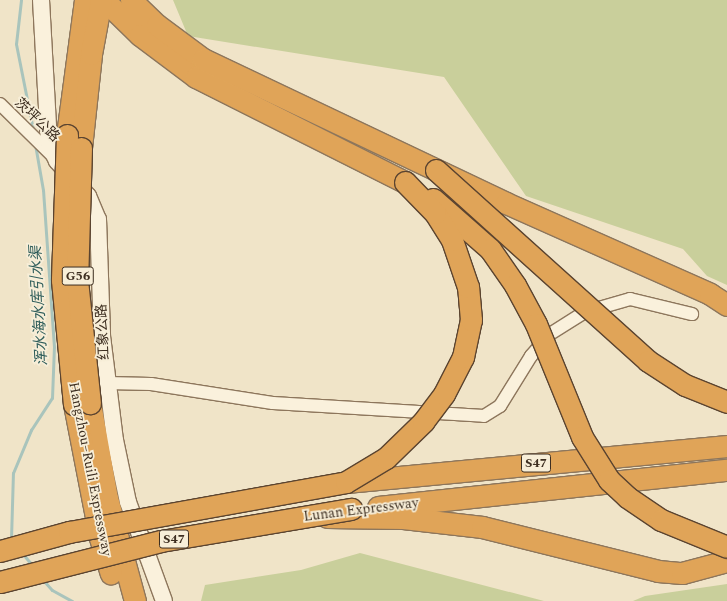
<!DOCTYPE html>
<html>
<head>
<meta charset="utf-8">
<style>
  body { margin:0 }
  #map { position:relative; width:727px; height:601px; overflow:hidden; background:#f0e4c8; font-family:Spectral,"Noto Sans SC",serif }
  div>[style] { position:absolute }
  .green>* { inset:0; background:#c9cf9b }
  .stream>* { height:3px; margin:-1.5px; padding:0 1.5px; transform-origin:1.5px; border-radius:1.5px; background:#a9c4bc }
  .roads { filter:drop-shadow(1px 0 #8d765c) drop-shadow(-1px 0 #8d765c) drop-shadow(0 1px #8d765c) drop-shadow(0 -1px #8d765c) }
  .minor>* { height:12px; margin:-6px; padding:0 6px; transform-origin:6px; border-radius:6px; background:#faf1dc }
  .secondary>* { height:16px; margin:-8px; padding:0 8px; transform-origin:8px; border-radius:8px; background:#faf1dc }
  .motorway>* { height:21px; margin:-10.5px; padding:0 10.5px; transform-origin:10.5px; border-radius:10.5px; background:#e0a458 }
  .bridges { filter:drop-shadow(1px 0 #5b4430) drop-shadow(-1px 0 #5b4430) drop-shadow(0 1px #5b4430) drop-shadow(0 -1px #5b4430) }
  .motorway-bridge>* { height:21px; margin:-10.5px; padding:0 10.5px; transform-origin:10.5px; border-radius:10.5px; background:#e0a458 }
  span { translate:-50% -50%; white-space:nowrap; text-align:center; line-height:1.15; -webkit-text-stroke:3.5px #f7eed8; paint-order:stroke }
  .shield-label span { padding:1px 3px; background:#f7eed8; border:1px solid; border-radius:3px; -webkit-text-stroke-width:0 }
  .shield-label { font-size:13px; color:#3d2e20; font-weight:700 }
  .street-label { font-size:14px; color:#3d2e20 }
  .water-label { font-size:15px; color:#2f5d5a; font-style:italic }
</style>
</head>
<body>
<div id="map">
  <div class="green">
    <div style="clip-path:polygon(173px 0,727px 0,727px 285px,707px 276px,683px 249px,526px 196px,444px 77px,188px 36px)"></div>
    <div style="clip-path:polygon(360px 553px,544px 601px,201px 601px,205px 585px,301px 570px)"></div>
    <div style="clip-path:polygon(727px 584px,727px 601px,633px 601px,645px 596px)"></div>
  </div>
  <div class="stream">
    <div style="left:21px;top:0;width:44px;rotate:96.5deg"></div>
    <div style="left:16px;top:44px;width:88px;rotate:78.8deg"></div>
    <div style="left:11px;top:539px;width:66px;rotate:-88.3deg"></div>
    <div style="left:13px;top:473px;width:47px;rotate:-67.3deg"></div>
    <div style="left:31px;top:430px;width:38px;rotate:-57deg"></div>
    <div style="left:52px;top:398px;width:51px;rotate:-87.8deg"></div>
    <div style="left:54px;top:347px;width:157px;rotate:-94deg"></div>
    <div style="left:43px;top:190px;width:47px;rotate:-99.9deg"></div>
    <div style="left:22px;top:553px;width:17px;rotate:50deg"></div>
    <div style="left:43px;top:580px;width:13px;rotate:48deg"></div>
    <div style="left:52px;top:590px;width:23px;rotate:29deg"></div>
  </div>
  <div class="roads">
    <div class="minor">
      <div style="left:0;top:104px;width:74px;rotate:44.5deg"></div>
      <div style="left:107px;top:383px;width:44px;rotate:1.3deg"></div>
      <div style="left:151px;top:384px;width:123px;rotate:8.9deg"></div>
      <div style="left:273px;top:403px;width:211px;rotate:3.5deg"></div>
      <div style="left:484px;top:416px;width:19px;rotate:-32deg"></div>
      <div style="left:500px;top:406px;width:59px;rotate:-58.2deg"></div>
      <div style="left:531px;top:356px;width:29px;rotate:-49deg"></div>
      <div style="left:550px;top:334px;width:41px;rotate:-32.2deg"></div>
      <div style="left:585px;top:312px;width:47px;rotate:-16.1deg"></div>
      <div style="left:630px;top:299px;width:64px;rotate:13.6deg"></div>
    </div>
    <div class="secondary">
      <div style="left:41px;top:0;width:144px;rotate:86.8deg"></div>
      <div style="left:49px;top:144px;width:19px;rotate:65deg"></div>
      <div style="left:57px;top:161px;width:47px;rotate:48.5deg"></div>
      <div style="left:88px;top:196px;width:25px;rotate:67deg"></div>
      <div style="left:98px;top:219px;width:117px;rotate:88deg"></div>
      <div style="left:102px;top:336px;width:105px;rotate:82.9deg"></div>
      <div style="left:115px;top:440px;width:63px;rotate:78.2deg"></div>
      <div style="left:128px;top:502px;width:105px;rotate:70deg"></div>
    </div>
    <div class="motorway">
      <div style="left:104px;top:0;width:50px;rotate:44.2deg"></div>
      <div style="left:140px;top:35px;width:70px;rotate:36.9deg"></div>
      <div style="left:196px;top:77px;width:234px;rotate:26.7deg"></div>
      <div style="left:131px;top:0;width:36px;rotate:44deg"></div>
      <div style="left:157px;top:25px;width:57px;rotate:36.5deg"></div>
      <div style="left:203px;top:59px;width:335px;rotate:25.4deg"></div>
      <div style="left:506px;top:203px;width:223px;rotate:24deg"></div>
      <div style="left:710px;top:294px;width:20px;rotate:33deg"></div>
      <div style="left:67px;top:135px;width:136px;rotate:-82.4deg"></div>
      <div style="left:81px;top:148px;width:95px;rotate:-83.9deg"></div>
      <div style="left:91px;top:54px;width:55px;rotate:-79.5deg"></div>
      <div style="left:90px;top:403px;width:97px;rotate:79.9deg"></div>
      <div style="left:107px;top:498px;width:107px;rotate:74.8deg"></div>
      <div style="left:74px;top:404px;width:136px;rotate:79deg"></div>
      <div style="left:100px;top:538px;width:37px;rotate:73deg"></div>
      <div style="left:346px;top:482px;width:383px;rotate:-5.4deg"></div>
      <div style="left:378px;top:507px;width:351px;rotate:-6.1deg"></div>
      <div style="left:327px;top:517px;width:76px;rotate:0.8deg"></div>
      <div style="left:403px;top:518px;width:80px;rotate:6.5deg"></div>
      <div style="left:482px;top:527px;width:181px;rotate:14deg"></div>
      <div style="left:658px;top:571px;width:24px;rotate:5deg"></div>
      <div style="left:682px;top:573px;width:47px;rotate:-14.9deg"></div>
    </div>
  </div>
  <div class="bridges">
    <div class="motorway-bridge">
      <div style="left:67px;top:135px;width:145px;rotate:92deg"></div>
      <div style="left:62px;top:280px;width:125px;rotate:84.5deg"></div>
      <div style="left:81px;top:148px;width:132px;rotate:91.7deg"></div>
      <div style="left:77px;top:280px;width:124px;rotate:84deg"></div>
      <div style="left:436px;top:170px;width:285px;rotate:42deg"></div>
      <div style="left:648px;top:361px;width:44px;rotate:33deg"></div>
      <div style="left:685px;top:385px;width:45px;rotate:22deg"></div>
      <div style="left:433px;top:199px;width:76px;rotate:41.3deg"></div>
      <div style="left:490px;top:249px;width:44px;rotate:55.2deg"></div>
      <div style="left:515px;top:285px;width:44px;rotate:61.7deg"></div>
      <div style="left:536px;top:324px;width:122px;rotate:67.8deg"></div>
      <div style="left:582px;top:437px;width:51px;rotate:57.9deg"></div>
      <div style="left:609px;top:480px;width:25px;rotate:43deg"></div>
      <div style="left:627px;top:497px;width:41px;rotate:34.1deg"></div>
      <div style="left:661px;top:520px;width:71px;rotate:22.2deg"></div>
      <div style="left:0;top:551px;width:72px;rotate:-15.4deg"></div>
      <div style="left:69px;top:532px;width:281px;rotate:-10.2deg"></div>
      <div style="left:346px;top:482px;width:47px;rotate:-31deg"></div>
      <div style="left:386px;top:458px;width:52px;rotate:-44.2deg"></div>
      <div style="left:423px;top:422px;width:35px;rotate:-53deg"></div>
      <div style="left:444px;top:394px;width:42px;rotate:-62.8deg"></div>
      <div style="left:463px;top:357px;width:38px;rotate:-78deg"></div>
      <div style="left:471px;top:320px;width:33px;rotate:-95deg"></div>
      <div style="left:468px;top:287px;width:50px;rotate:-108.8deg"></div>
      <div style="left:452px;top:240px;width:32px;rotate:-122deg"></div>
      <div style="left:435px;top:213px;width:43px;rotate:-134.1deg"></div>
      <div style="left:0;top:582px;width:166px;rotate:-14.3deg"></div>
      <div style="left:161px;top:541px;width:193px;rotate:-9.6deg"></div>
    </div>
  </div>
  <div class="shield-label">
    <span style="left:78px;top:276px">G56</span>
    <span style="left:536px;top:463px">S47</span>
    <span style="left:174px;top:539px">S47</span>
  </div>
  <div class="street-label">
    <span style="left:37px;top:120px;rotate:44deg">茨坪公路</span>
    <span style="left:103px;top:332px;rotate:-93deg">红象公路</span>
    <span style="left:90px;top:469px;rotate:79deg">Hangzhou–Ruili Expressway</span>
    <span style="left:361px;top:510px;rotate:-7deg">Lunan Expressway</span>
  </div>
  <div class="water-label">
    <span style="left:39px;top:306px;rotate:-93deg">浑水海水库引水渠</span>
  </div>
</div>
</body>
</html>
